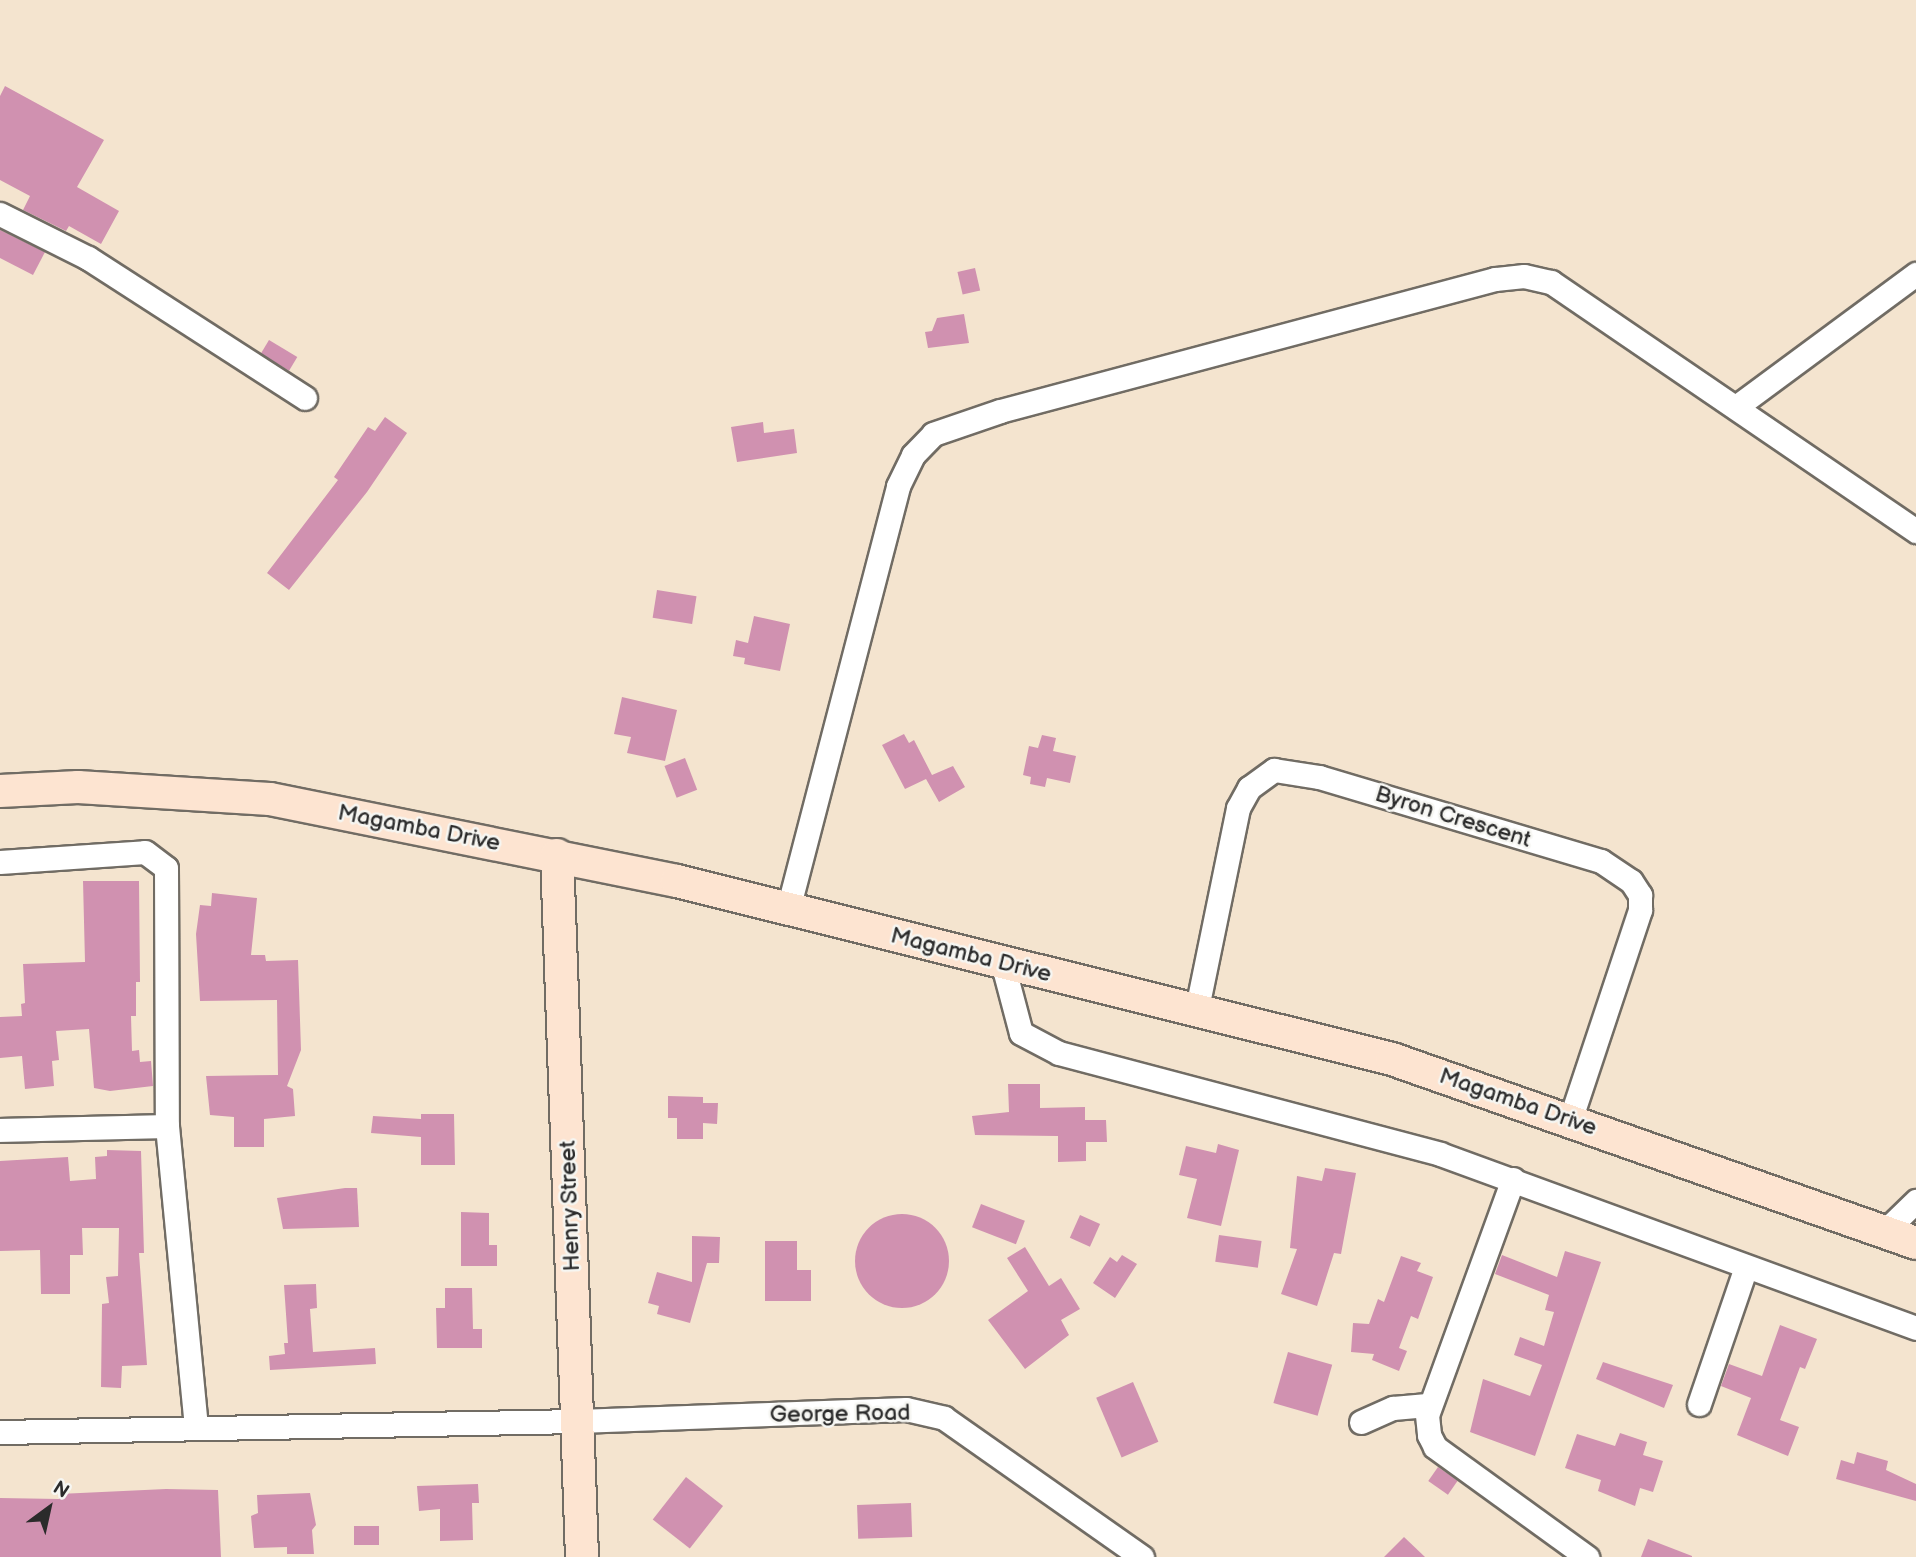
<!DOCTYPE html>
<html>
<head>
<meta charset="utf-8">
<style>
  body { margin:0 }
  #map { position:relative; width:1916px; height:1557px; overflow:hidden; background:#f4e4cf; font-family:"Balsamiq Sans",sans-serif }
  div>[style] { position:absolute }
  .building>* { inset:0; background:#d091b0; transform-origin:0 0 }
  .round { border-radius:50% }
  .roads { filter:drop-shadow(2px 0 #716c64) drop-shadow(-2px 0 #716c64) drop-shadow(0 2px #716c64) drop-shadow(0 -2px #716c64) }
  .street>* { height:23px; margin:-11.5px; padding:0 11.5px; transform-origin:11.5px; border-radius:11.5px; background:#fff }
  .secondary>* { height:32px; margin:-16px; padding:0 16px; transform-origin:16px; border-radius:16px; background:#fde4d1 }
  span { translate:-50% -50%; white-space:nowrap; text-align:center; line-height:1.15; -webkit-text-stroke:5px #f6f6f2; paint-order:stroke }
  .street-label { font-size:23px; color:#2b2b2b }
  .north { position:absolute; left:14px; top:1473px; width:70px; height:70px; -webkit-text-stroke:5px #f6f6f2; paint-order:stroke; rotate:33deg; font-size:19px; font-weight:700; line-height:28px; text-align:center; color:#2b2b2b }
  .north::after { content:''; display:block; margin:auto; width:24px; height:32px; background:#2b2b2b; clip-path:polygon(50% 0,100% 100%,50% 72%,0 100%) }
</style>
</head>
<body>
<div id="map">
  <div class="building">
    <div style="clip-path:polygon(5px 86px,104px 140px,77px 187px,119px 211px,101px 244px,69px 226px,66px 231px,23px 210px,30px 196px,0 180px,0 96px)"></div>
    <div style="clip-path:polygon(0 230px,45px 252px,33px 275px,0 258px)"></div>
    <div style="left:975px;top:268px;width:23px;height:18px;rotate:77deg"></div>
    <div style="clip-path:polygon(964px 314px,969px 343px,928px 348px,925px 332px,932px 331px,937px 318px)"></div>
    <div style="left:269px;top:340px;width:33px;height:16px;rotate:31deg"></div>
    <div style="clip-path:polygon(385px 417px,407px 433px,367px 492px,289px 590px,267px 573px,338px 480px,334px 477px,368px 427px,375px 431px)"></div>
    <div style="clip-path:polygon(763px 422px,764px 433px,794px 429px,797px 453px,737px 462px,731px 427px)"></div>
    <div style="left:657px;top:590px;width:40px;height:28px;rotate:9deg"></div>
    <div style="clip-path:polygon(754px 616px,790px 624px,780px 671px,744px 664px,745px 658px,733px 656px,736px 640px,748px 643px)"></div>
    <div style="clip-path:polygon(622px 697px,677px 710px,665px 761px,627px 753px,631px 737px,614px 734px)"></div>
    <div style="clip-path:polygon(904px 734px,909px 743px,914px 740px,932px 775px,953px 766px,965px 787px,939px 802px,926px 779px,905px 789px,882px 745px)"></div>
    <div style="clip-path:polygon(1042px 735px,1056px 738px,1053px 751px,1076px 756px,1070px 783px,1047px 778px,1045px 787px,1030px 784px,1031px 777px,1023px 775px,1029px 746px,1038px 748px)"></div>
    <div style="left:685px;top:758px;width:34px;height:22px;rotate:69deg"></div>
    <div style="clip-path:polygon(83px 881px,139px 881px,140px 982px,136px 982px,136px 1016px,131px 1016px,132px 1051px,139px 1050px,140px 1062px,151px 1061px,153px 1086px,110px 1091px,94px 1088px,89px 1029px,56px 1031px,59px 1060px,52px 1061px,54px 1086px,25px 1089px,22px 1056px,0 1058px,0 1017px,22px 1016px,21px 1004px,25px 1003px,23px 964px,85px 962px)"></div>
    <div style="clip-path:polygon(212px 893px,257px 898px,251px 955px,265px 955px,266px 961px,298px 960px,301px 1050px,287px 1086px,293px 1089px,295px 1116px,264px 1119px,264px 1147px,234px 1147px,234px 1117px,210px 1115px,206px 1076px,278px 1075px,277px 1000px,200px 1001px,196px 934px,200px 905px,211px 906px)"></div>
    <div style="clip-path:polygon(1008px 1084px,1040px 1084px,1040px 1108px,1085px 1107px,1085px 1120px,1106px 1120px,1107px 1142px,1086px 1142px,1086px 1161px,1058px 1162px,1058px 1136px,975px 1135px,972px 1116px,1009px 1112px)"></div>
    <div style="clip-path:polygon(668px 1096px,703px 1097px,703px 1103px,718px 1103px,717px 1124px,703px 1123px,703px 1139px,677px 1139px,677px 1118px,668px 1118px)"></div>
    <div style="clip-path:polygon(421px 1114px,454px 1114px,455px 1165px,421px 1165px,421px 1137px,371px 1133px,373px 1116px,421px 1119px)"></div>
    <div style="clip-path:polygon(1218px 1144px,1239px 1150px,1221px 1226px,1187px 1218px,1197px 1179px,1179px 1175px,1186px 1146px,1216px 1153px)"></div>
    <div style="clip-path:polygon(107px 1150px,141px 1151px,144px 1253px,139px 1253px,147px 1365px,122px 1366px,121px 1388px,101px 1387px,102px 1304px,109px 1303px,106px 1277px,118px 1276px,119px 1228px,82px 1228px,83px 1255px,70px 1255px,70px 1294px,41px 1294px,40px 1250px,0 1251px,0 1161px,68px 1157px,70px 1181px,96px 1179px,95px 1157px,107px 1156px)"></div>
    <div style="clip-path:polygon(1325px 1168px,1356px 1173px,1341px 1254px,1334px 1253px,1317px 1306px,1281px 1294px,1297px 1249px,1290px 1248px,1297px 1176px,1322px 1181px)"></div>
    <div style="clip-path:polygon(345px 1188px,357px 1188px,359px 1227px,283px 1229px,277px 1198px)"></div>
    <div style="left:981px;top:1204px;width:47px;height:25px;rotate:21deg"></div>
    <div style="clip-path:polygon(461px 1212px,489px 1213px,489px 1245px,497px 1245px,497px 1266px,461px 1266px)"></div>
    <div class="round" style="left:855px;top:1214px;width:94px;height:94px"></div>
    <div style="left:1080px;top:1215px;width:22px;height:25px;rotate:24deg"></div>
    <div style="left:1219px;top:1235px;width:43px;height:27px;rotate:8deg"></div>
    <div style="clip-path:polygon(692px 1236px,720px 1237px,719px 1263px,707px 1263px,690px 1323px,657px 1314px,659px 1306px,648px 1303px,657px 1272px,692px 1282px)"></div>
    <div style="clip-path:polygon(765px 1241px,797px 1241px,797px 1270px,811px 1270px,811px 1301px,765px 1301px)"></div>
    <div style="clip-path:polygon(1025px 1247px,1049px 1286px,1061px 1278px,1080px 1309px,1061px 1320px,1069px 1335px,1025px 1369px,988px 1320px,1028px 1291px,1007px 1258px)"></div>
    <div style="clip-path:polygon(1565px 1251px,1601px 1262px,1535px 1456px,1470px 1432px,1483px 1379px,1530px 1396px,1542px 1365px,1514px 1355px,1520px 1337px,1544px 1346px,1554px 1312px,1545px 1310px,1549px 1295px,1495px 1274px,1502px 1255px,1557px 1277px)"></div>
    <div style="clip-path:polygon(1122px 1255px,1137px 1264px,1115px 1298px,1093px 1283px,1110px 1257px,1117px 1262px)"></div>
    <div style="clip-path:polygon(1401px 1256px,1421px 1263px,1417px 1271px,1433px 1277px,1418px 1319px,1411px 1316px,1399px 1348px,1407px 1351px,1399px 1371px,1372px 1360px,1374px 1354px,1351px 1352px,1353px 1323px,1369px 1324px,1378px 1299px,1384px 1302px)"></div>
    <div style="clip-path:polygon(316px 1284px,317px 1308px,310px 1309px,313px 1352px,375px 1348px,376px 1364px,270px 1370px,269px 1356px,285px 1354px,284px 1343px,288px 1343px,284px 1285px)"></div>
    <div style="clip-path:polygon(445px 1288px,472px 1288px,473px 1329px,482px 1329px,482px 1348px,437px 1348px,436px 1308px,445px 1308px)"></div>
    <div style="clip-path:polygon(1780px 1325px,1817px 1339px,1805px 1369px,1800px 1367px,1780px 1420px,1799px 1427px,1788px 1456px,1737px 1435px,1751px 1398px,1721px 1386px,1729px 1364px,1762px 1376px)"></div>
    <div style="left:1288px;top:1352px;width:46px;height:53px;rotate:16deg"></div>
    <div style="clip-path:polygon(1603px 1362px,1673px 1385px,1664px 1408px,1596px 1379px)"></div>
    <div style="left:1133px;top:1382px;width:65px;height:40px;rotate:67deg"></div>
    <div style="clip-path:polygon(1620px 1433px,1647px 1442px,1643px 1455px,1663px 1461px,1653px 1492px,1640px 1488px,1635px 1506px,1598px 1491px,1601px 1480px,1565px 1468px,1577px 1434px,1615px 1446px)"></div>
    <div style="clip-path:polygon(1857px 1452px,1888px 1461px,1886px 1470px,1916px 1484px,1916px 1501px,1836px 1479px,1841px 1460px,1854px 1464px)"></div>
    <div style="left:1438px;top:1467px;width:24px;height:17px;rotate:35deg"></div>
    <div style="left:686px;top:1477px;width:47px;height:54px;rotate:38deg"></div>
    <div style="clip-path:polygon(478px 1484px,479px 1503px,472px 1503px,473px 1540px,440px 1541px,440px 1509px,419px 1511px,417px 1486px)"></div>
    <div style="clip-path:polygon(166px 1489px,218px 1490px,221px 1557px,0 1557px,0 1498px,59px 1499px,59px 1494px)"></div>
    <div style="clip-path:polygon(310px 1493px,316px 1525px,312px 1530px,314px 1554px,287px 1554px,287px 1547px,254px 1548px,251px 1516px,258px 1513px,257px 1495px)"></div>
    <div style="left:911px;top:1503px;width:34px;height:54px;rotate:88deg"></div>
    <div style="left:354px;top:1526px;width:25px;height:19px"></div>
    <div style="clip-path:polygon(1404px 1537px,1425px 1557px,1384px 1557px)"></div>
    <div style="clip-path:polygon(1648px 1539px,1692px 1556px,1692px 1557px,1641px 1557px)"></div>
  </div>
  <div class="roads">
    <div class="street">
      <div style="left:0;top:214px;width:98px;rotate:26.6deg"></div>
      <div style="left:88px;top:258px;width:258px;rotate:32.8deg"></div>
      <div style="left:1736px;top:407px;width:224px;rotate:-36.5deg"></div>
      <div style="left:0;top:862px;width:145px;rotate:-3.9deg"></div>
      <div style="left:145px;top:852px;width:26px;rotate:37deg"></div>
      <div style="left:166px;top:868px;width:258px;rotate:89.8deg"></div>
      <div style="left:167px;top:1126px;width:301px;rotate:84.5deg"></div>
      <div style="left:788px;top:909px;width:437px;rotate:-75.4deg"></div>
      <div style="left:898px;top:486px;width:34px;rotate:-64deg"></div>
      <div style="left:913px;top:455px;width:29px;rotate:-46deg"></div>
      <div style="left:933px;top:434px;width:71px;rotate:-18.9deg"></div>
      <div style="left:1000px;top:411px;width:512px;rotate:-14.93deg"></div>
      <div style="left:1495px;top:279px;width:29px;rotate:-6deg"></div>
      <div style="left:1524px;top:276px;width:28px;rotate:13deg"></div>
      <div style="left:1551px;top:282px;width:442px;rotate:34.3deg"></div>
      <div style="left:1003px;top:965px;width:70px;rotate:75.2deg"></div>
      <div style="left:1021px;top:1033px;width:43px;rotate:27.8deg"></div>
      <div style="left:1059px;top:1053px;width:394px;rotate:14.8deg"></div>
      <div style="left:1440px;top:1154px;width:507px;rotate:20.08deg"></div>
      <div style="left:1197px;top:1008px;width:204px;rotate:-78.4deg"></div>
      <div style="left:1238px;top:808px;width:23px;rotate:-61deg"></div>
      <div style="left:1249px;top:788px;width:31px;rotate:-36deg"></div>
      <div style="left:1274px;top:770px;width:46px;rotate:8.8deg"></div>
      <div style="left:1319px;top:777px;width:294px;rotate:16.6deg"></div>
      <div style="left:1601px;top:861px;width:36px;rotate:34deg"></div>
      <div style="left:1631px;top:881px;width:17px;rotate:57deg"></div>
      <div style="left:1640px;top:895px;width:15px;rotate:90deg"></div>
      <div style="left:1640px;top:910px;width:221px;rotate:108.4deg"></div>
      <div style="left:0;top:1130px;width:167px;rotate:-1.4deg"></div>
      <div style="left:1513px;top:1179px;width:251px;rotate:110deg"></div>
      <div style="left:1427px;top:1415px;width:20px;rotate:84deg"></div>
      <div style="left:1429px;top:1435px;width:13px;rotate:63deg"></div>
      <div style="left:1435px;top:1447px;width:188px;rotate:35.9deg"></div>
      <div style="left:1886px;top:1230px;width:42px;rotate:-44deg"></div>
      <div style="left:1699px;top:1404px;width:145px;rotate:-71.1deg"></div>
      <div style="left:1361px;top:1422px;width:35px;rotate:-24deg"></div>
      <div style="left:1393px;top:1408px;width:37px;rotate:-5deg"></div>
      <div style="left:0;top:1432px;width:578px;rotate:-1.09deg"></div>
      <div style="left:578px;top:1421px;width:328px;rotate:-2.1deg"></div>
      <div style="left:906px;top:1409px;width:39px;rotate:13deg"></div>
      <div style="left:944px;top:1418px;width:242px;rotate:35.1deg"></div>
    </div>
    <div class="secondary">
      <div style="left:0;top:791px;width:78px;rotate:-2.9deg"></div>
      <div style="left:78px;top:787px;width:192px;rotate:3.6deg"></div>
      <div style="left:270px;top:799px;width:415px;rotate:11.4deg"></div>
      <div style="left:677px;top:881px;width:737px;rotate:13.98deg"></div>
      <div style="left:1392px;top:1059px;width:555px;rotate:19.35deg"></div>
      <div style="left:557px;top:855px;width:702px;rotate:87.96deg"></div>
    </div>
  </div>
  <div class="street-label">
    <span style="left:1453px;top:817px;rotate:17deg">Byron Crescent</span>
    <span style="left:419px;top:828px;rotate:11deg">Magamba Drive</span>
    <span style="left:971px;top:955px;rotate:14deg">Magamba Drive</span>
    <span style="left:1518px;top:1102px;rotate:19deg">Magamba Drive</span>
    <span style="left:570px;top:1206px;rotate:-92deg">Henry Street</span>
    <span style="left:840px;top:1414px;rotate:-1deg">George Road</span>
  </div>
  <div class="north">N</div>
</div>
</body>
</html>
